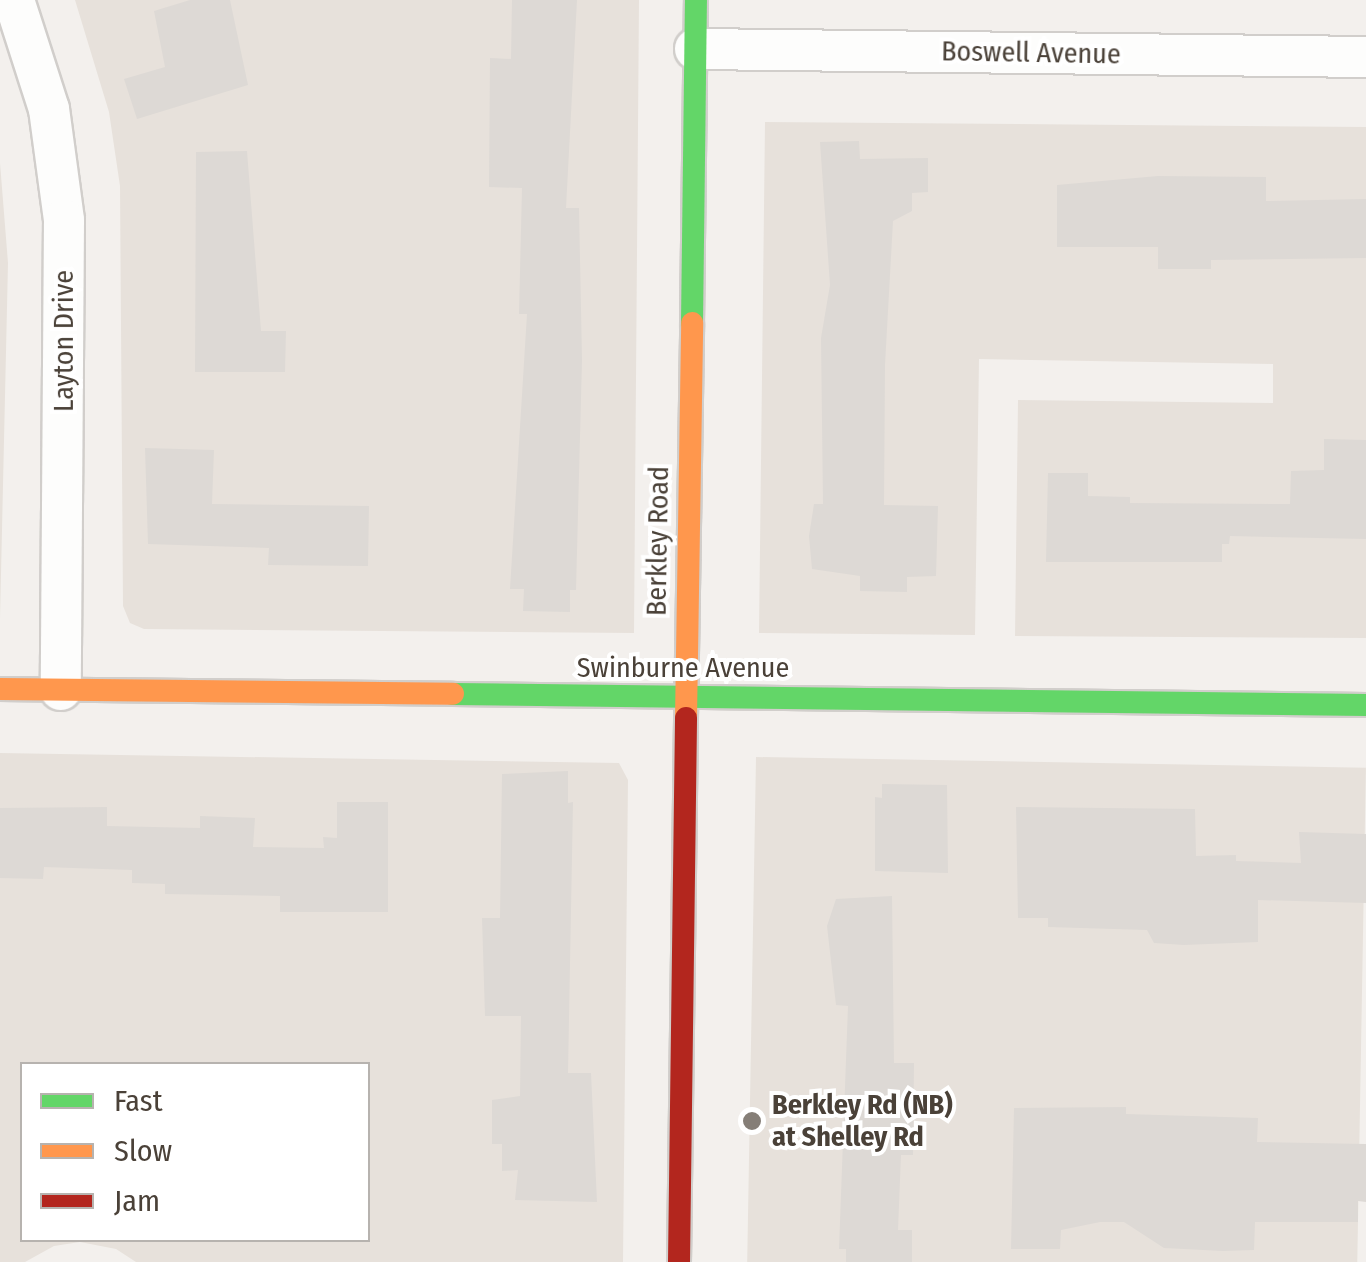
<!DOCTYPE html>
<html>
<head>
<meta charset="utf-8">
<style>
  body { margin:0 }
  #map { position:relative; width:1366px; height:1262px; overflow:hidden; background:#f3f0ed; font-family:"Fira Sans Condensed",sans-serif }
  div>[style] { position:absolute }
  .residential>* { inset:0; background:#e7e1db; transform-origin:0 0 }
  .building>* { inset:0; background:#ddd9d5 }
  .roads { filter:drop-shadow(2px 0 #d1cecb) drop-shadow(-2px 0 #d1cecb) drop-shadow(0 2px #d1cecb) drop-shadow(0 -2px #d1cecb) }
  .street>* { height:40px; margin:-20px; padding:0 20px; transform-origin:20px; border-radius:20px; background:#fdfdfc }
  .fast>* { height:22px; margin:-11px; padding:0 11px; transform-origin:11px; border-radius:11px; background:#63d668 }
  .slow>* { height:22px; margin:-11px; padding:0 11px; transform-origin:11px; border-radius:11px; background:#ff974d }
  .jam>* { height:22px; margin:-11px; padding:0 11px; transform-origin:11px; border-radius:11px; background:#b3261e }
  .dots>* { width:28px; height:28px; translate:-50% -50%; box-sizing:border-box; border:5px solid #fff; border-radius:50% }
  span { translate:-50% -50%; white-space:nowrap; text-align:center; line-height:1.15; -webkit-text-stroke:8px #fff; paint-order:stroke }
  .street-label { font-size:28px; color:#4a4138 }
  .poi-label { font-size:28px; color:#4a4138; font-weight:700 }
  .left { translate:0 -50%; text-align:left }
  .legend { position:absolute; left:20px; top:1062px; width:350px; height:180px; box-sizing:border-box; background:#fff; border:2px solid #b7b3af; margin:0; padding:12px 18px; list-style:none; font-size:30px; color:#4a4138 }
  .legend li { display:flex; align-items:center; gap:20px; height:50px }
  .legend b { width:50px; border:2px solid #b7b3af }
</style>
</head>
<body>
<div id="map">
  <div class="residential">
    <div style="clip-path:polygon(75px 0,639px 0,634px 633px,144px 629px,130px 623px,123px 606px,120px 186px,109px 112px)"></div>
    <div style="clip-path:polygon(765px 122px,1366px 127px,1366px 638px,1015px 636px,1018px 400px,1273px 403px,1273px 364px,979px 359px,975px 635px,759px 633px)"></div>
    <div style="clip-path:polygon(0 163px,8px 263px,0 619px)"></div>
    <div style="clip-path:polygon(evenodd,0 753px,619px 763px,628px 780px,623px 1262px,136px 1262px,116px 1249px,80px 1242px,54px 1246px,25px 1262px,0 1262px,0 753px,22px 1064px,368px 1064px,368px 1240px,22px 1240px,22px 1064px)"></div>
    <div style="left:756px;top:757px;width:610px;height:505px;rotate:1deg"></div>
  </div>
  <div class="building">
    <div style="clip-path:polygon(190px 0,230px 0,248px 85px,137px 119px,124px 79px,165px 67px,154px 11px)"></div>
    <div style="clip-path:polygon(512px 0,577px 0,566px 208px,579px 208px,582px 360px,576px 590px,570px 590px,570px 612px,523px 611px,524px 589px,510px 589px,527px 314px,519px 314px,522px 188px,489px 187px,490px 58px,511px 59px)"></div>
    <div style="clip-path:polygon(859px 141px,860px 159px,928px 158px,928px 192px,912px 193px,912px 211px,893px 221px,885px 365px,884px 505px,938px 506px,936px 576px,907px 577px,907px 592px,860px 591px,860px 576px,812px 569px,809px 536px,814px 504px,823px 504px,821px 338px,830px 285px,820px 142px)"></div>
    <div style="clip-path:polygon(247px 151px,261px 331px,286px 331px,285px 372px,195px 372px,196px 152px)"></div>
    <div style="clip-path:polygon(1158px 176px,1266px 177px,1266px 201px,1366px 199px,1366px 258px,1211px 260px,1211px 269px,1158px 269px,1158px 247px,1057px 247px,1057px 185px)"></div>
    <div style="clip-path:polygon(1324px 439px,1366px 440px,1366px 539px,1230px 536px,1229px 544px,1222px 544px,1222px 562px,1046px 562px,1048px 473px,1088px 473px,1088px 496px,1130px 497px,1130px 503px,1290px 504px,1291px 471px,1324px 470px)"></div>
    <div style="clip-path:polygon(145px 448px,214px 450px,212px 504px,369px 506px,368px 566px,268px 565px,269px 548px,148px 544px)"></div>
    <div style="clip-path:polygon(568px 771px,568px 803px,573px 802px,568px 1073px,591px 1073px,597px 1202px,515px 1200px,518px 1170px,502px 1171px,502px 1144px,492px 1144px,492px 1100px,520px 1096px,521px 1016px,485px 1016px,482px 918px,500px 918px,502px 774px)"></div>
    <div style="clip-path:polygon(882px 784px,947px 785px,948px 873px,875px 871px,875px 797px,882px 798px)"></div>
    <div style="clip-path:polygon(337px 802px,388px 802px,388px 912px,280px 912px,280px 896px,165px 894px,165px 884px,132px 883px,132px 870px,44px 867px,43px 879px,0 878px,0 808px,107px 807px,107px 826px,200px 828px,200px 816px,255px 818px,253px 847px,324px 848px,323px 837px,337px 838px)"></div>
    <div style="clip-path:polygon(1016px 807px,1195px 809px,1196px 856px,1236px 855px,1236px 861px,1301px 863px,1299px 832px,1366px 834px,1366px 903px,1258px 900px,1258px 942px,1184px 945px,1154px 943px,1147px 930px,1048px 927px,1048px 918px,1018px 918px)"></div>
    <div style="clip-path:polygon(892px 896px,894px 1063px,914px 1063px,913px 1155px,901px 1155px,898px 1230px,912px 1230px,912px 1262px,846px 1262px,846px 1249px,839px 1249px,848px 1006px,836px 1005px,827px 926px,836px 899px)"></div>
    <div style="clip-path:polygon(1126px 1107px,1126px 1114px,1258px 1118px,1257px 1142px,1366px 1144px,1366px 1202px,1358px 1201px,1358px 1222px,1255px 1222px,1254px 1250px,1223px 1251px,1164px 1248px,1124px 1222px,1100px 1222px,1061px 1230px,1060px 1249px,1011px 1249px,1014px 1108px)"></div>
  </div>
  <div class="roads">
    <div class="street">
      <div style="left:14px;top:0;width:114px;rotate:72.2deg"></div>
      <div style="left:49px;top:109px;width:112px;rotate:82.3deg"></div>
      <div style="left:64px;top:220px;width:470px;rotate:90.4deg"></div>
      <div style="left:695px;top:49px;width:671px;rotate:0.68deg"></div>
    </div>
    <div class="fast">
      <div style="left:692px;top:323px;width:323px;rotate:-89.3deg"></div>
      <div style="left:453px;top:694px;width:913px;rotate:0.69deg"></div>
    </div>
    <div class="slow">
      <div style="left:0;top:689px;width:453px;rotate:0.6deg"></div>
      <div style="left:686px;top:718px;width:395px;rotate:-89.1deg"></div>
    </div>
    <div class="jam">
      <div style="left:679px;top:1262px;width:544px;rotate:-89.26deg"></div>
    </div>
  </div>
  <div class="dots">
    <div style="left:752px;top:1121px;background:#857e77"></div>
  </div>
  <div class="street-label">
    <span style="left:1031px;top:53px;rotate:1deg">Boswell Avenue</span>
    <span style="left:64px;top:341px;rotate:-90deg">Layton Drive</span>
    <span style="left:658px;top:541px;rotate:-89deg">Berkley Road</span>
    <span style="left:683px;top:668px">Swinburne Avenue</span>
  </div>
  <div class="poi-label">
    <span class="left" style="left:772px;top:1121px">Berkley Rd (NB)<br>at Shelley Rd</span>
  </div>
  <ul class="legend">
  <li><b style="height:12px;background:#63d668"></b>Fast</li>
  <li><b style="height:12px;background:#ff974d"></b>Slow</li>
  <li><b style="height:12px;background:#b3261e"></b>Jam</li>
  </ul>
</div>
</body>
</html>
